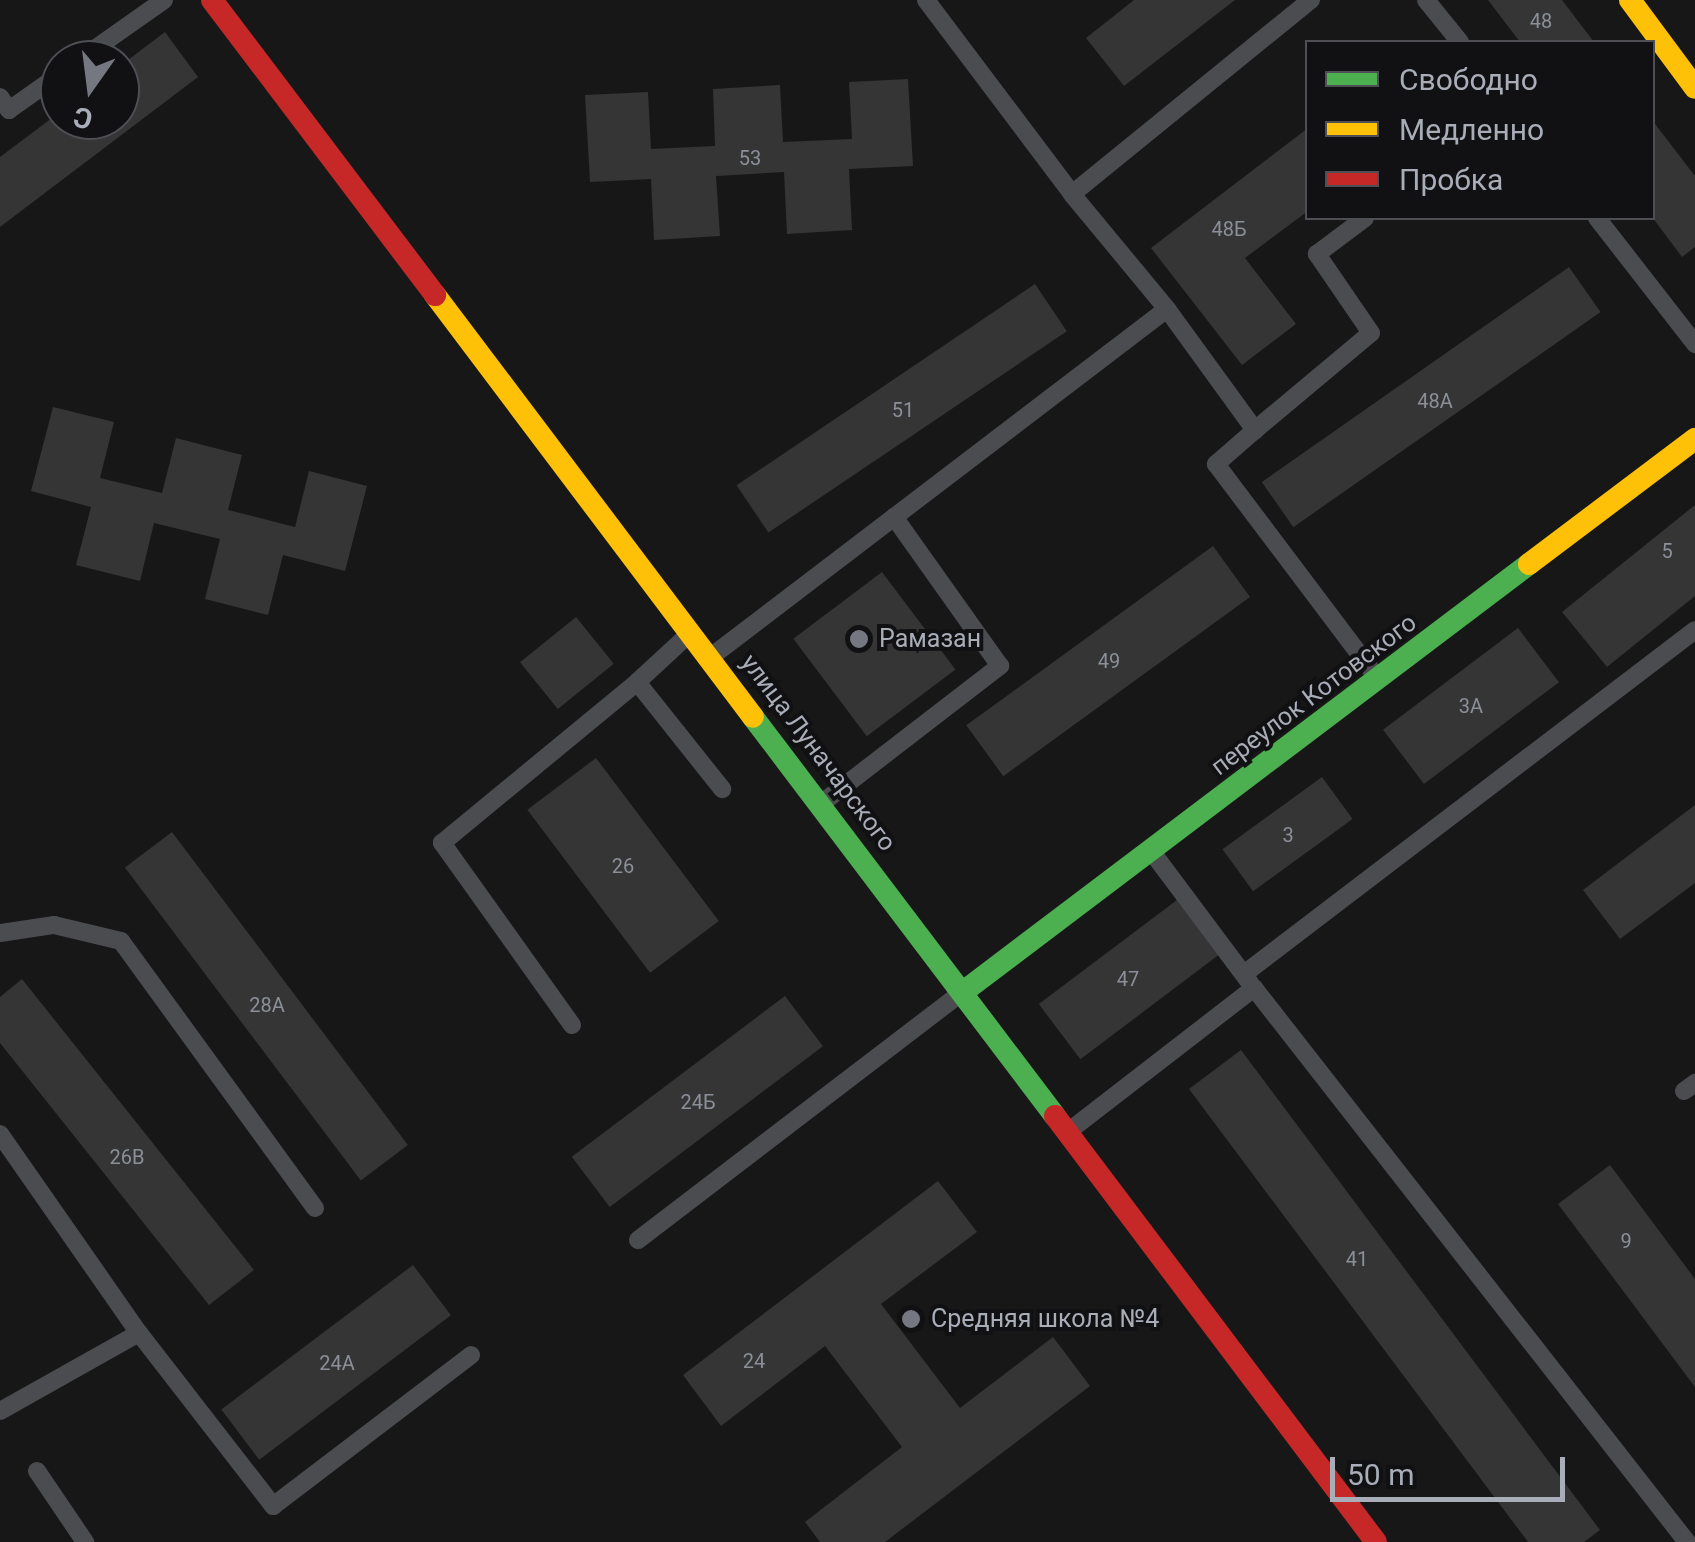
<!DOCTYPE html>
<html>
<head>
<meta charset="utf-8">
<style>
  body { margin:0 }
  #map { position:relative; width:1695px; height:1542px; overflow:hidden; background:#171717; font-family:Roboto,sans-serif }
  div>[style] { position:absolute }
  .building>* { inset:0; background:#353536; transform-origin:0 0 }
  .lane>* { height:18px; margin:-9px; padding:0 9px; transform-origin:9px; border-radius:9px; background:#4b4c50 }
  .fast>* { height:22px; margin:-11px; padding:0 11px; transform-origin:11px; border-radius:11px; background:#4caf50 }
  .slow>* { height:22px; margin:-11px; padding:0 11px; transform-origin:11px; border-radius:11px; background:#ffc107 }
  .jam>* { height:22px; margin:-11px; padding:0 11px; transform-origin:11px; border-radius:11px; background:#c62828 }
  .dots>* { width:28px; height:28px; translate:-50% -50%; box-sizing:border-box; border:5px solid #111113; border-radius:50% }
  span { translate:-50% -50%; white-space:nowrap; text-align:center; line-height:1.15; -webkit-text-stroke:8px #111113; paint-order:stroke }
  .number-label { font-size:20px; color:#8b8f98 }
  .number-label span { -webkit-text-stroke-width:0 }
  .poi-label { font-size:25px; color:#a8adb8 }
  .left { translate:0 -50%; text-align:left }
  .street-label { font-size:25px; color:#a8adb8 }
  .legend { position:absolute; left:1305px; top:40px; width:350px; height:180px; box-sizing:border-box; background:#111113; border:2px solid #4d4f55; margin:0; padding:12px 18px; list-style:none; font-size:30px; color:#a8adb8 }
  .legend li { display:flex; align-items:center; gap:20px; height:50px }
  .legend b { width:50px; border:2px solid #4d4f55 }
  .north { position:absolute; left:40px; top:40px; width:100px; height:100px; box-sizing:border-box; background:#111113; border:2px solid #4d4f55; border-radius:50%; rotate:194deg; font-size:28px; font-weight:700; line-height:40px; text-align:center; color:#a8adb8 }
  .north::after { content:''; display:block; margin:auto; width:35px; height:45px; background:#757880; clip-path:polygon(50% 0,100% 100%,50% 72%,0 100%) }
  .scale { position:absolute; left:1330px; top:1457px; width:235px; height:45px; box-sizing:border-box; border:5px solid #a8adb8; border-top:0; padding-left:12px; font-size:30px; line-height:35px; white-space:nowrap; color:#a8adb8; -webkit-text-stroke:8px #111113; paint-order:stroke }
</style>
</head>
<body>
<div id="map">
  <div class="building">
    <div style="clip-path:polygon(1134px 0,1235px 0,1124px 86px,1086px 38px)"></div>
    <div style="clip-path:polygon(1488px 0,1562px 0,1594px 42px,1520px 42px)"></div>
    <div style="clip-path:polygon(165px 32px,198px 77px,0 227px,0 157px,60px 112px,60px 120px,120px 120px,120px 66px)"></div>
    <div style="clip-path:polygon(908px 79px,913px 166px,849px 169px,852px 230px,787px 234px,784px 172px,716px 176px,720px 236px,654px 240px,651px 179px,590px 182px,585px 95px,648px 92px,651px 149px,715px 146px,713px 89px,780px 85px,783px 142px,852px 139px,849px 82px)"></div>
    <div style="clip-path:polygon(1652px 120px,1695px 176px,1695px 247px,1682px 257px,1652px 217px)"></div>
    <div style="clip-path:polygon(1308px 128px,1308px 211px,1245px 258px,1296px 324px,1242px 365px,1151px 248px)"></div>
    <div style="left:1569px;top:267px;width:55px;height:375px;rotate:55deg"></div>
    <div style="left:1035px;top:284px;width:57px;height:360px;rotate:56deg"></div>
    <div style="clip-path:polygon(53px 407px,114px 422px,100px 478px,162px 493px,176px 438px,242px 455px,228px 510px,295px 527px,309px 471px,367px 486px,345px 571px,283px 555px,268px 615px,205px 599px,220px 539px,154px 523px,140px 581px,76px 565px,91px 507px,31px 491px)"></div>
    <div style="clip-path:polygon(1695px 505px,1695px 596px,1607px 667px,1562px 612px)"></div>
    <div style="left:1213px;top:546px;width:63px;height:305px;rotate:54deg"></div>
    <div style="left:882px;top:572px;width:122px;height:111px;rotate:53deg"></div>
    <div style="left:576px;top:617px;width:60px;height:72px;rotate:51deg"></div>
    <div style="left:1518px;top:628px;width:68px;height:169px;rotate:53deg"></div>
    <div style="left:596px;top:758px;width:204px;height:86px;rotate:53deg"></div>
    <div style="left:1322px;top:777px;width:52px;height:123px;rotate:54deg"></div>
    <div style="clip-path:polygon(1695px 805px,1695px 883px,1620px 939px,1583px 890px)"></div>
    <div style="left:172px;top:832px;width:392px;height:59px;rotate:53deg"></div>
    <div style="left:1177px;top:900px;width:69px;height:173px;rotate:53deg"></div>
    <div style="clip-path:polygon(22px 979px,254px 1270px,209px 1305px,0 1043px,0 997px)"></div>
    <div style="left:785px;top:996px;width:63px;height:267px;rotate:53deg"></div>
    <div style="clip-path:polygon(1241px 1050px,1600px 1530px,1584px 1542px,1528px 1542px,1189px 1089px)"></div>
    <div style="clip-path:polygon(1610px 1165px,1695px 1279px,1695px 1387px,1558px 1204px)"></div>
    <div style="clip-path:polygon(938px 1181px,977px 1232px,881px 1304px,960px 1408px,1053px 1337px,1090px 1386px,885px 1542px,820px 1542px,805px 1522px,902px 1447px,825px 1346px,721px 1426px,683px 1375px)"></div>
    <div style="left:413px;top:1265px;width:63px;height:240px;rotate:53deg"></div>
  </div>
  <div class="lane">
    <div style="left:926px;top:0;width:243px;rotate:53deg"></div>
    <div style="left:1426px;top:0;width:54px;rotate:51deg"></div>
    <div style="left:79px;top:60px;width:104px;rotate:-35.2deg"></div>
    <div style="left:0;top:97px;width:16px;rotate:55deg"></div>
    <div style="left:9px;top:110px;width:62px;rotate:-35.2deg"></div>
    <div style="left:1597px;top:218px;width:160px;rotate:52.1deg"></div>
    <div style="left:1167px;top:309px;width:149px;rotate:-129.6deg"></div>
    <div style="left:1072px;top:194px;width:308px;rotate:-39.1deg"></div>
    <div style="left:1255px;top:430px;width:151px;rotate:-39.9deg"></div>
    <div style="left:1371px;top:333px;width:96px;rotate:-124.4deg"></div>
    <div style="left:1317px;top:254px;width:60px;rotate:-36.9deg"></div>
    <div style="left:688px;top:635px;width:69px;rotate:137.3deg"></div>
    <div style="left:637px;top:682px;width:137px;rotate:51.5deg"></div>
    <div style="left:712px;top:656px;width:572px;rotate:-37.33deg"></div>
    <div style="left:1167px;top:309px;width:150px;rotate:54deg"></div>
    <div style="left:1255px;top:430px;width:52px;rotate:138.9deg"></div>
    <div style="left:1216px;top:464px;width:266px;rotate:53deg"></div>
    <div style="left:822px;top:803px;width:225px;rotate:-37.6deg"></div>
    <div style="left:1000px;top:666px;width:183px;rotate:-125.4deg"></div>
    <div style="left:1152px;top:852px;width:164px;rotate:53.2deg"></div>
    <div style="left:0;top:933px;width:55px;rotate:-8.4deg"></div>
    <div style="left:54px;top:925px;width:69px;rotate:13.4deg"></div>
    <div style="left:121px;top:941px;width:330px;rotate:54deg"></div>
    <div style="left:1244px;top:974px;width:567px;rotate:-37.33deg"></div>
    <div style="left:572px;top:1025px;width:224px;rotate:-125.5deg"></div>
    <div style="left:442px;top:843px;width:253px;rotate:-39.5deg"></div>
    <div style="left:1684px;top:1091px;width:14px;rotate:-36deg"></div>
    <div style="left:1069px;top:1131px;width:234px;rotate:-37.7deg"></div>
    <div style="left:1254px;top:988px;width:703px;rotate:51.99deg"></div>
    <div style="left:0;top:1134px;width:243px;rotate:55.1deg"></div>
    <div style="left:139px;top:1333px;width:159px;rotate:150.7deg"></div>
    <div style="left:638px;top:1240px;width:404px;rotate:-37.4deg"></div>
    <div style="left:139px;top:1333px;width:219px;rotate:52.2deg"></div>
    <div style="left:273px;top:1506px;width:249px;rotate:-37.3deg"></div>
    <div style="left:37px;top:1471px;width:86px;rotate:55.9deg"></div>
  </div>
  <div class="fast">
    <div style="left:753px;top:717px;width:500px;rotate:52.88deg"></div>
    <div style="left:963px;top:992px;width:710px;rotate:-37.1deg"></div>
  </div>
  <div class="slow">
    <div style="left:1630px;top:0;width:109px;rotate:53.5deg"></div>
    <div style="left:435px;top:295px;width:528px;rotate:53deg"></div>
    <div style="left:1529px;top:564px;width:208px;rotate:-37deg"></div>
  </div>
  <div class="jam">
    <div style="left:212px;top:0;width:370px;rotate:52.9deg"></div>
    <div style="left:1055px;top:1116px;width:533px;rotate:53deg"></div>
  </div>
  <div class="dots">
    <div style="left:859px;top:639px;background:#757880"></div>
    <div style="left:911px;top:1319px;background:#757880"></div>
  </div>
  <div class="number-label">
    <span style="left:1541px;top:21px">48</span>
    <span style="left:750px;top:158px">53</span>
    <span style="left:1229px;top:229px">48Б</span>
    <span style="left:1435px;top:401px">48А</span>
    <span style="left:903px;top:410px">51</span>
    <span style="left:1667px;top:551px">5</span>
    <span style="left:1109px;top:661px">49</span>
    <span style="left:1471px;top:706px">3А</span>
    <span style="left:1288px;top:835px">3</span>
    <span style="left:623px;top:866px">26</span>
    <span style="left:1128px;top:979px">47</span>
    <span style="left:267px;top:1005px">28А</span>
    <span style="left:698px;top:1102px">24Б</span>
    <span style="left:127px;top:1157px">26В</span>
    <span style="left:1626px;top:1241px">9</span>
    <span style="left:1357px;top:1259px">41</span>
    <span style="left:754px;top:1361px">24</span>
    <span style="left:337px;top:1363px">24А</span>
  </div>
  <div class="poi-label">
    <span class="left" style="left:879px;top:639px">Рамазан</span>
    <span class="left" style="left:931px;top:1319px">Средняя школа №4</span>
  </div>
  <div class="street-label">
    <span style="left:1314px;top:695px;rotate:-37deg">переулок Котовского</span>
    <span style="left:818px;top:753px;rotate:53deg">улица Луначарского</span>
  </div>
  <ul class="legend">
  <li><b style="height:12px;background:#4caf50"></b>Свободно</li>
  <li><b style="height:12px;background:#ffc107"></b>Медленно</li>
  <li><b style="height:12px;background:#c62828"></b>Пробка</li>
  </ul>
  <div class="north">С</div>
  <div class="scale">50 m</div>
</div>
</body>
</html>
